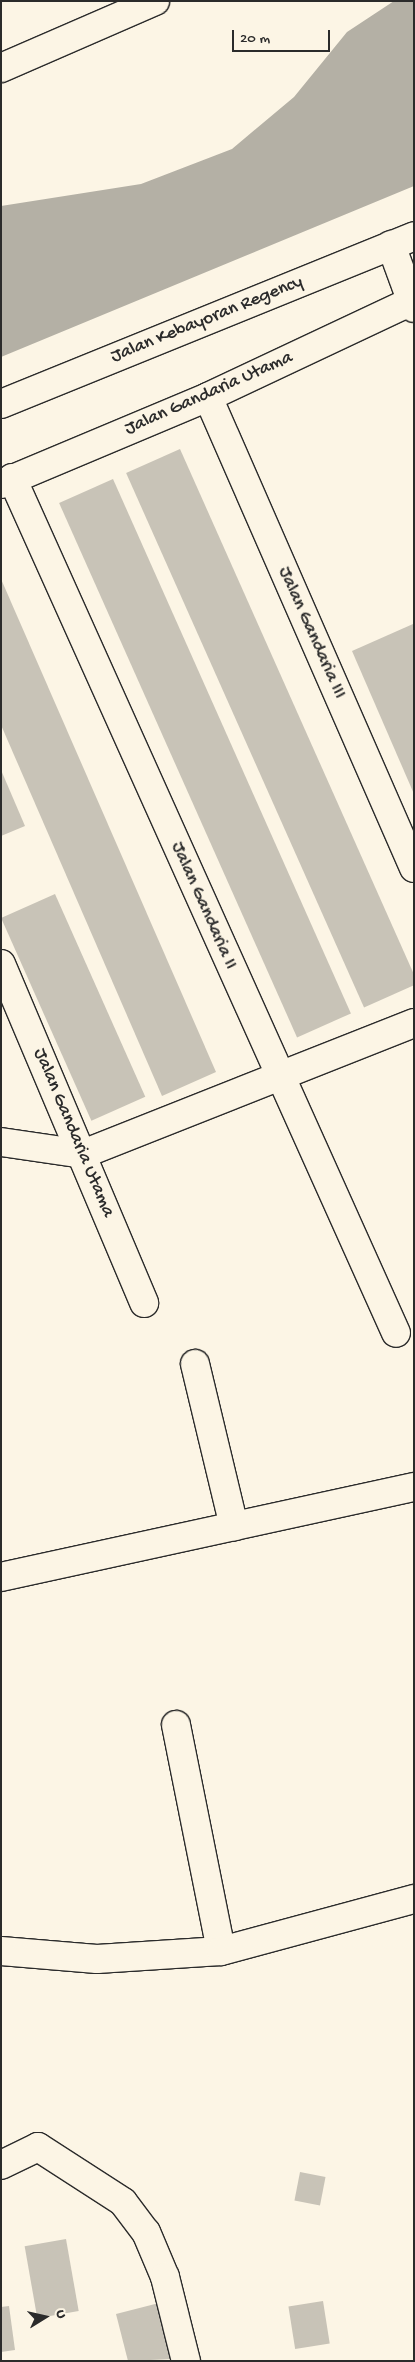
<!DOCTYPE html>
<html>
<head>
<meta charset="utf-8">
<style>
  body { margin:0 }
  #map { position:relative; width:415px; height:2362px; overflow:hidden; background:#fcf5e5; font-family:"Gochi Hand",sans-serif }
  div>[style] { position:absolute }
  .water>* { inset:0; background:#b4b0a5 }
  .building>* { inset:0; background:#c8c3b7; transform-origin:0 0 }
  .roads { filter:drop-shadow(1px 0 #2b2b2b) drop-shadow(-1px 0 #2b2b2b) drop-shadow(0 1px #2b2b2b) drop-shadow(0 -1px #2b2b2b) }
  .minor>* { height:28px; margin:-14px; padding:0 14px; transform-origin:14px; border-radius:14px; background:#fcf5e5 }
  span { translate:-50% -50%; white-space:nowrap; text-align:center; line-height:1.15; -webkit-text-stroke:5px #fcf5e5; paint-order:stroke }
  .street-label { font-size:19px; color:#2b2b2b }
  .frame { position:absolute; inset:0; border:2px solid #2b2b2b; pointer-events:none }
  .north { position:absolute; left:20px; top:2292px; width:50px; height:50px; -webkit-text-stroke:4px #fcf5e5; paint-order:stroke; rotate:80deg; font-size:14px; font-weight:700; line-height:20px; text-align:center; color:#2b2b2b }
  .north::after { content:''; display:block; margin:auto; width:18px; height:22px; background:#2b2b2b; clip-path:polygon(50% 0,100% 100%,50% 72%,0 100%) }
  .scale { position:absolute; left:232px; top:30px; width:98px; height:22px; box-sizing:border-box; border:2px solid #2b2b2b; border-top:0; padding-left:6px; font-size:15px; line-height:18px; white-space:nowrap; color:#2b2b2b; -webkit-text-stroke:4px #fcf5e5; paint-order:stroke }
</style>
</head>
<body>
<div id="map">
  <div class="water">
    <div style="clip-path:polygon(394px 1px,414px 1px,414px 186px,1px 357px,1px 206px,141px 184px,232px 149px,294px 97px,347px 32px)"></div>
  </div>
  <div class="building">
    <div style="left:180px;top:449px;width:585px;height:59px;rotate:66deg"></div>
    <div style="left:113px;top:479px;width:585px;height:59px;rotate:66deg"></div>
    <div style="clip-path:polygon(1px 579px,216px 1072px,162px 1096px,1px 725px)"></div>
    <div style="clip-path:polygon(413px 624px,414px 626px,414px 794px,352px 651px)"></div>
    <div style="clip-path:polygon(1px 770px,25px 826px,1px 836px)"></div>
    <div style="left:55px;top:894px;width:222px;height:59px;rotate:66deg"></div>
    <div style="left:300px;top:2172px;width:26px;height:29px;rotate:11deg"></div>
    <div style="left:66px;top:2239px;width:73px;height:42px;rotate:80deg"></div>
    <div style="left:323px;top:2301px;width:43px;height:35px;rotate:81deg"></div>
    <div style="clip-path:polygon(159px 2303px,173px 2359px,128px 2361px,116px 2314px)"></div>
    <div style="clip-path:polygon(9px 2306px,15px 2350px,1px 2352px,1px 2307px)"></div>
  </div>
  <div class="roads">
    <div class="minor">
      <div style="left:1px;top:68px;width:168px;rotate:-23.5deg"></div>
      <div style="left:391px;top:245px;width:67px;rotate:69.9deg"></div>
      <div style="left:208px;top:397px;width:514px;rotate:66.38deg"></div>
      <div style="left:1px;top:404px;width:446px;rotate:-22.1deg"></div>
      <div style="left:12px;top:478px;width:937px;rotate:65.81deg"></div>
      <div style="left:1px;top:484px;width:225px;rotate:-22.8deg"></div>
      <div style="left:208px;top:397px;width:228px;rotate:-25.2deg"></div>
      <div style="left:1px;top:964px;width:368px;rotate:67.1deg"></div>
      <div style="left:1px;top:1142px;width:83px;rotate:8.3deg"></div>
      <div style="left:83px;top:1154px;width:356px;rotate:-21.6deg"></div>
      <div style="left:195px;top:1364px;width:167px;rotate:76.5deg"></div>
      <div style="left:1px;top:1577px;width:423px;rotate:-12.3deg"></div>
      <div style="left:176px;top:1725px;width:230px;rotate:78.7deg"></div>
      <div style="left:1px;top:1951px;width:96px;rotate:4.8deg"></div>
      <div style="left:97px;top:1959px;width:124px;rotate:-3.7deg"></div>
      <div style="left:221px;top:1951px;width:200px;rotate:-15.1deg"></div>
      <div style="left:1px;top:2165px;width:41px;rotate:-25.9deg"></div>
      <div style="left:38px;top:2147px;width:101px;rotate:32.9deg"></div>
      <div style="left:123px;top:2202px;width:38px;rotate:53deg"></div>
      <div style="left:146px;top:2232px;width:49px;rotate:67.1deg"></div>
      <div style="left:165px;top:2277px;width:87px;rotate:76deg"></div>
    </div>
  </div>
  <div class="street-label">
    <span style="left:207px;top:320px;rotate:-22deg">Jalan Kebayoran Regency</span>
    <span style="left:209px;top:394px;rotate:-24deg">Jalan Gandaria Utama</span>
    <span style="left:311px;top:633px;rotate:66deg">Jalan Gandaria III</span>
    <span style="left:203px;top:906px;rotate:66deg">Jalan Gandaria II</span>
    <span style="left:73px;top:1133px;rotate:67deg">Jalan Gandaria Utama</span>
  </div>
  <div class="frame"></div>
  <div class="north">U</div>
  <div class="scale">20 m</div>
</div>
</body>
</html>
